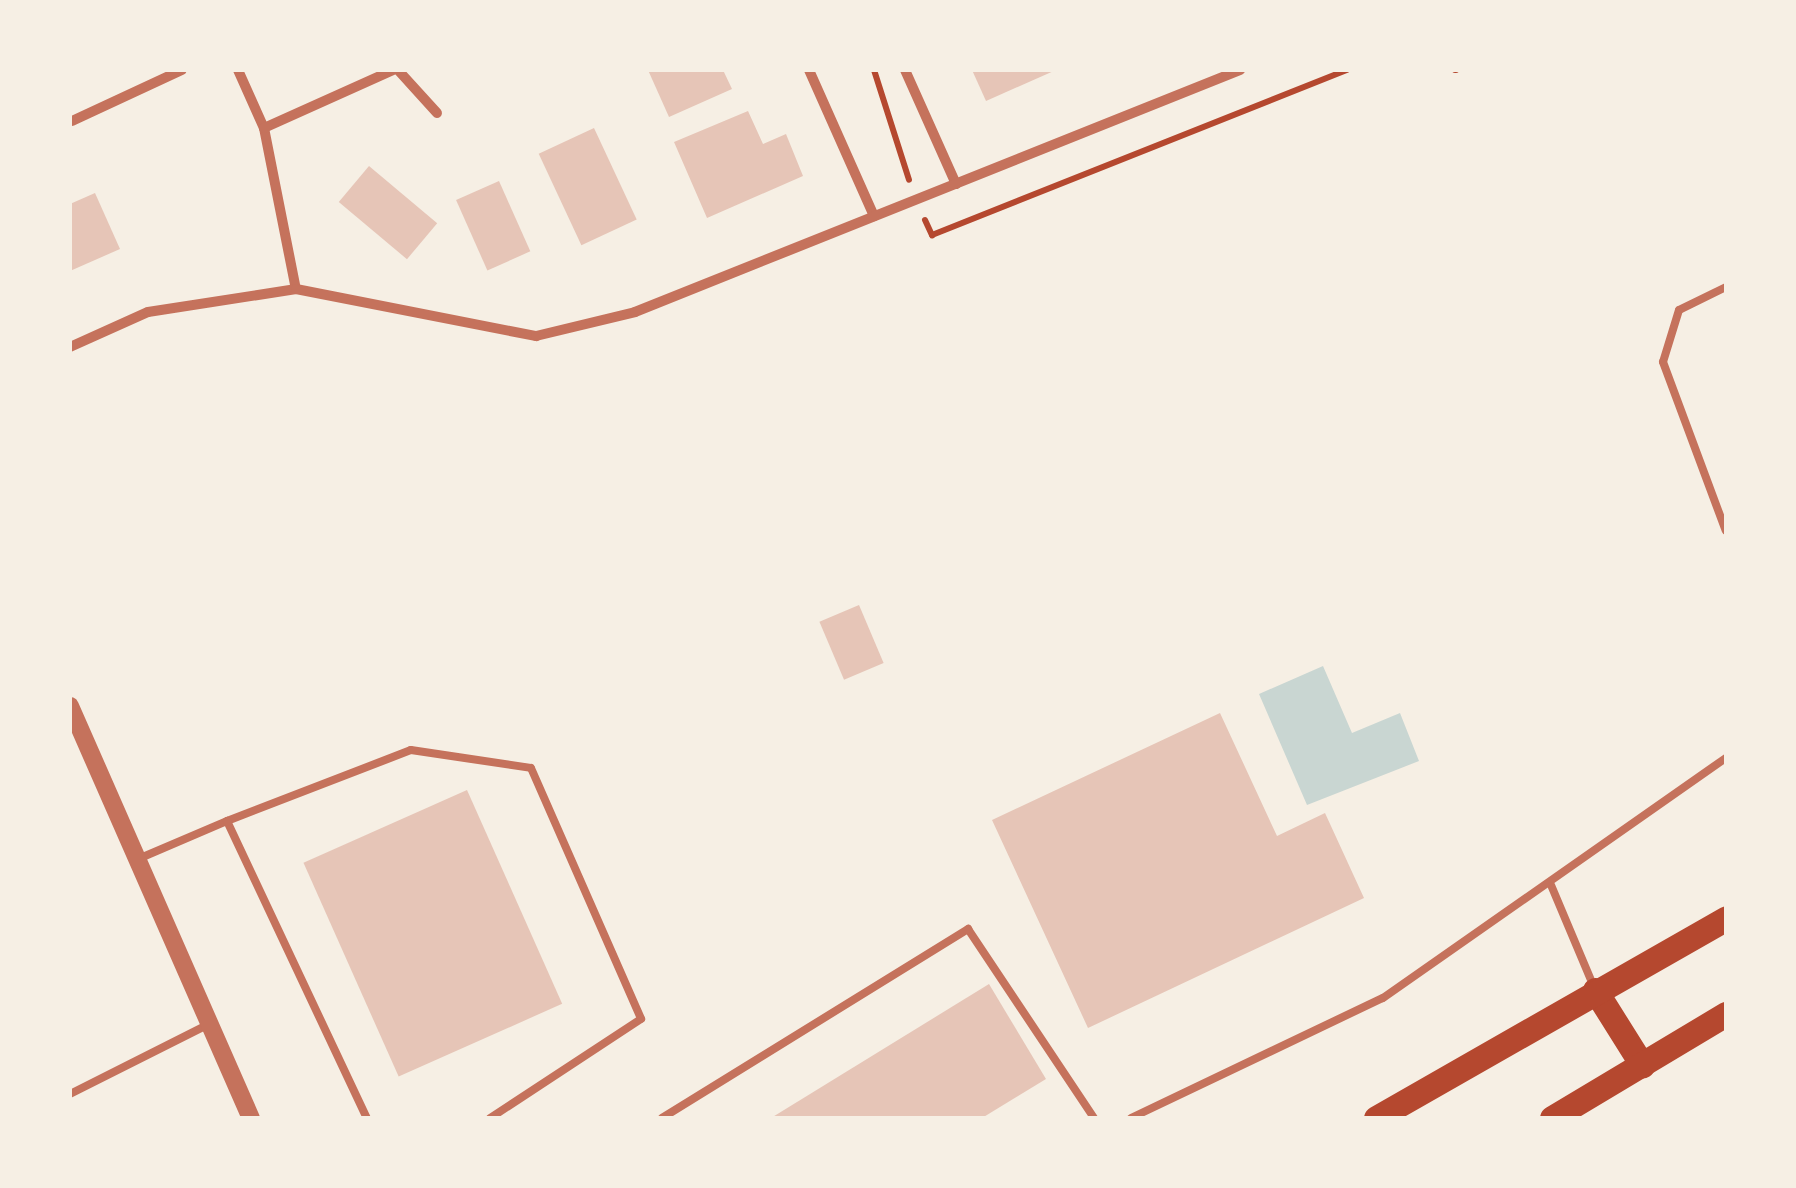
<!DOCTYPE html>
<html>
<head>
<meta charset="utf-8">
<style>
  body { margin:0 }
  #map { position:relative; width:1796px; height:1188px; overflow:hidden; background:#f6efe4; font-family:"Archivo Narrow",sans-serif }
  div>[style] { position:absolute }
  .water>* { inset:0; background:#c9d6d2 }
  .building>* { inset:0; background:#e6c5b7; transform-origin:0 0 }
  .path>* { height:6px; margin:-3px; padding:0 3px; transform-origin:3px; border-radius:3px; background:#b5482f }
  .service>* { height:8px; margin:-4px; padding:0 4px; transform-origin:4px; border-radius:4px; background:#c5725c }
  .minor>* { height:10px; margin:-5px; padding:0 5px; transform-origin:5px; border-radius:5px; background:#c5725c }
  .tertiary>* { height:18px; margin:-9px; padding:0 9px; transform-origin:9px; border-radius:9px; background:#c5725c }
  .primary>* { height:25px; margin:-12.5px; padding:0 12.5px; transform-origin:12.5px; border-radius:12.5px; background:#b5482f }
  span { translate:-50% -50%; white-space:nowrap; text-align:center; line-height:1.15; -webkit-text-stroke:10px #f6efe4; paint-order:stroke }
  .frame { position:absolute; inset:0; border:72px solid #f6efe4; pointer-events:none }
</style>
</head>
<body>
<div id="map">
  <div class="water">
    <div style="clip-path:polygon(1323px 666px,1352px 733px,1400px 713px,1419px 761px,1307px 805px,1259px 694px)"></div>
  </div>
  <div class="building">
    <div style="clip-path:polygon(648px 70px,723px 70px,732px 89px,669px 117px)"></div>
    <div style="clip-path:polygon(972px 70px,1056px 70px,986px 101px)"></div>
    <div style="clip-path:polygon(748px 111px,763px 144px,786px 134px,803px 176px,707px 218px,674px 142px)"></div>
    <div style="left:594px;top:128px;width:101px;height:61px;rotate:65deg"></div>
    <div style="left:369px;top:166px;width:89px;height:47px;rotate:40deg"></div>
    <div style="left:499px;top:181px;width:77px;height:47px;rotate:66deg"></div>
    <div style="clip-path:polygon(95px 193px,120px 249px,70px 271px,70px 204px)"></div>
    <div style="left:859px;top:605px;width:63px;height:43px;rotate:67deg"></div>
    <div style="clip-path:polygon(1220px 713px,1277px 836px,1325px 813px,1364px 898px,1088px 1028px,992px 820px)"></div>
    <div style="left:467px;top:790px;width:234px;height:179px;rotate:66deg"></div>
    <div style="clip-path:polygon(989px 984px,1046px 1079px,982px 1118px,771px 1118px)"></div>
  </div>
  <div class="path">
    <div style="left:874px;top:70px;width:115px;rotate:72.3deg"></div>
    <div style="left:1455px;top:70px;width:1px"></div>
    <div style="left:925px;top:220px;width:17px;rotate:65deg"></div>
    <div style="left:932px;top:235px;width:447px;rotate:-21.7deg"></div>
  </div>
  <div class="service">
    <div style="left:1726px;top:287px;width:52px;rotate:153.9deg"></div>
    <div style="left:1679px;top:310px;width:54px;rotate:107.1deg"></div>
    <div style="left:1663px;top:362px;width:180px;rotate:69.6deg"></div>
    <div style="left:227px;top:821px;width:197px;rotate:-21.1deg"></div>
    <div style="left:411px;top:750px;width:121px;rotate:8.5deg"></div>
    <div style="left:531px;top:768px;width:274px;rotate:66.3deg"></div>
    <div style="left:641px;top:1019px;width:181px;rotate:146.7deg"></div>
    <div style="left:138px;top:859px;width:97px;rotate:-23.1deg"></div>
    <div style="left:227px;top:821px;width:328px;rotate:64.8deg"></div>
    <div style="left:1551px;top:885px;width:108px;rotate:67.2deg"></div>
    <div style="left:70px;top:1094px;width:156px;rotate:-26.7deg"></div>
    <div style="left:662px;top:1118px;width:360px;rotate:-31.7deg"></div>
    <div style="left:968px;top:929px;width:227px;rotate:56.3deg"></div>
    <div style="left:1131px;top:1118px;width:279px;rotate:-25.5deg"></div>
    <div style="left:1383px;top:998px;width:419px;rotate:-35deg"></div>
  </div>
  <div class="minor">
    <div style="left:238px;top:70px;width:64px;rotate:65.9deg"></div>
    <div style="left:264px;top:128px;width:164px;rotate:78.8deg"></div>
    <div style="left:398px;top:70px;width:58px;rotate:47.8deg"></div>
    <div style="left:809px;top:70px;width:160px;rotate:66deg"></div>
    <div style="left:905px;top:70px;width:125px;rotate:65.9deg"></div>
    <div style="left:72px;top:121px;width:121px;rotate:-24.9deg"></div>
    <div style="left:264px;top:128px;width:141px;rotate:-24.2deg"></div>
    <div style="left:70px;top:347px;width:85px;rotate:-24.2deg"></div>
    <div style="left:148px;top:312px;width:150px;rotate:-8.8deg"></div>
    <div style="left:296px;top:289px;width:245px;rotate:11.1deg"></div>
    <div style="left:536px;top:336px;width:102px;rotate:-13.6deg"></div>
    <div style="left:635px;top:312px;width:652px;rotate:-21.8deg"></div>
  </div>
  <div class="tertiary">
    <div style="left:70px;top:706px;width:450px;rotate:66.3deg"></div>
  </div>
  <div class="primary">
    <div style="left:1595px;top:990px;width:89px;rotate:57.9deg"></div>
    <div style="left:1376px;top:1118px;width:403px;rotate:-29.7deg"></div>
    <div style="left:1552px;top:1118px;width:203px;rotate:-30.9deg"></div>
  </div>
  <div class="frame"></div>
</div>
</body>
</html>
